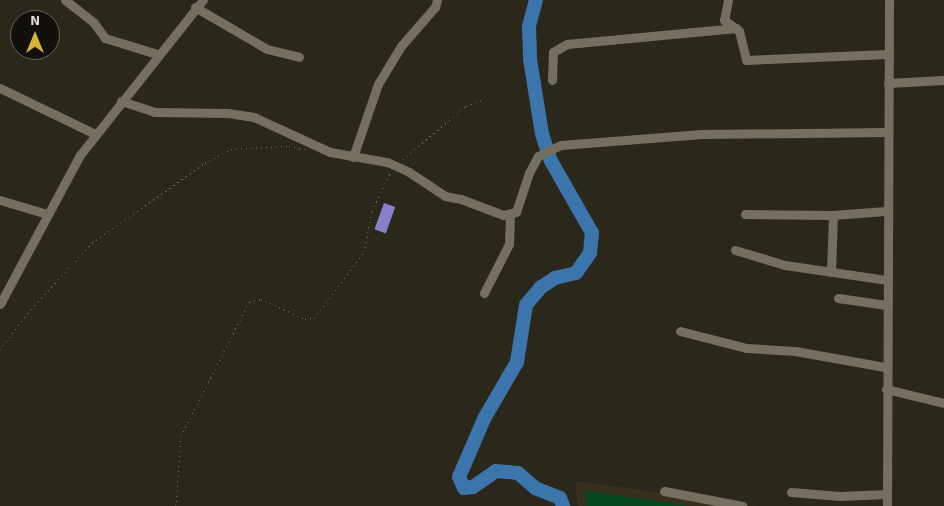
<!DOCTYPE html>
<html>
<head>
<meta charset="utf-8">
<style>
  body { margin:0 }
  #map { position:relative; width:944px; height:506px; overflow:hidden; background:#2c271b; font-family:Signika,sans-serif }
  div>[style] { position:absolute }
  .built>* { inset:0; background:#37301d }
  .green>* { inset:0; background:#03481e }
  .river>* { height:14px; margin:-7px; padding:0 7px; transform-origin:7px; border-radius:7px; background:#3b75ac }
  .building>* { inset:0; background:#8881c9; transform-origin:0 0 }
  .path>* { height:1px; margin-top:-0.5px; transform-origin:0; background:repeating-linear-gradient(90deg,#7e7a6f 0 1px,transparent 0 5px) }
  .minor>* { height:9px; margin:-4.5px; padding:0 4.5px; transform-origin:4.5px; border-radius:4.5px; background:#746f60 }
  span { translate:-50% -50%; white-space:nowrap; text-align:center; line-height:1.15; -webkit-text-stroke:5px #12100b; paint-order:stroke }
  .north { position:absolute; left:10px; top:10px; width:50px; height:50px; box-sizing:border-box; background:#12100b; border:1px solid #64625b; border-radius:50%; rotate:0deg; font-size:14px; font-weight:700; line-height:20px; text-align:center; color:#dfdcd4 }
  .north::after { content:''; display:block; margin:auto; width:18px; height:22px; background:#d8b434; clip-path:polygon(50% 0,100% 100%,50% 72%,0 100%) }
</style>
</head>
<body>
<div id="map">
  <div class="built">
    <div style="clip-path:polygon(575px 481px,756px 506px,578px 506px)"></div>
  </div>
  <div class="green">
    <div style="clip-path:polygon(585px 491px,685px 505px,685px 506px,586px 506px)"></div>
  </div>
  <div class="river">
    <div style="left:536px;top:0;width:28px;rotate:105deg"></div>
    <div style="left:529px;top:27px;width:32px;rotate:88deg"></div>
    <div style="left:530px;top:59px;width:76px;rotate:80.9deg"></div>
    <div style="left:542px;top:134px;width:28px;rotate:72deg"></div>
    <div style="left:551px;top:161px;width:83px;rotate:60.3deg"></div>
    <div style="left:592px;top:233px;width:20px;rotate:96deg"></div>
    <div style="left:590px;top:253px;width:24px;rotate:125deg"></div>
    <div style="left:576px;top:273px;width:22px;rotate:167deg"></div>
    <div style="left:555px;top:278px;width:17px;rotate:147deg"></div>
    <div style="left:541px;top:287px;width:23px;rotate:130deg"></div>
    <div style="left:526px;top:305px;width:58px;rotate:99deg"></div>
    <div style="left:517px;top:362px;width:66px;rotate:120.1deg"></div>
    <div style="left:484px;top:419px;width:63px;rotate:113.3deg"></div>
    <div style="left:459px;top:477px;width:12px;rotate:66deg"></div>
    <div style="left:464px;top:488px;width:9px;rotate:-6deg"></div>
    <div style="left:473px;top:487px;width:28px;rotate:-35deg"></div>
    <div style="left:496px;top:471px;width:22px;rotate:5deg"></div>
    <div style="left:518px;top:473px;width:23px;rotate:41deg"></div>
    <div style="left:535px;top:488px;width:27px;rotate:22deg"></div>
    <div style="left:560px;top:498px;width:9px;rotate:69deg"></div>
  </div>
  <div class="building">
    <div style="left:384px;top:203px;width:12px;height:28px;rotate:20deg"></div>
  </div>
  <div class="path">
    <div style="left:403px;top:159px;width:82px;rotate:-40.1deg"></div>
    <div style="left:466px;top:106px;width:20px;rotate:-20deg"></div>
    <div style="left:0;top:349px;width:51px;rotate:-52.2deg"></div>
    <div style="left:31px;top:309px;width:90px;rotate:-47.3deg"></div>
    <div style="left:92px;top:243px;width:138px;rotate:-35.3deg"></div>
    <div style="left:205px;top:163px;width:30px;rotate:-28deg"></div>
    <div style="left:231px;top:149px;width:58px;rotate:-3deg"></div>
    <div style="left:289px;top:146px;width:16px;rotate:11deg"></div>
    <div style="left:176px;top:506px;width:70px;rotate:-85.9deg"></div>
    <div style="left:181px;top:436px;width:150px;rotate:-63.1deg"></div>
    <div style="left:249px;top:302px;width:12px;rotate:-14deg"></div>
    <div style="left:261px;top:299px;width:48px;rotate:24.4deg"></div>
    <div style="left:305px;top:319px;width:9px;rotate:-6deg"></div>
    <div style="left:314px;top:318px;width:83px;rotate:-52.9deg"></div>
    <div style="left:364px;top:252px;width:42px;rotate:-79deg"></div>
    <div style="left:372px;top:211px;width:42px;rotate:-64.7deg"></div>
  </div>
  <div class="minor">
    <div style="left:65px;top:0;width:37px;rotate:38deg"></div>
    <div style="left:94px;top:23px;width:19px;rotate:54deg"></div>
    <div style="left:105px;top:38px;width:54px;rotate:17.1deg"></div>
    <div style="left:728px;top:0;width:20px;rotate:101deg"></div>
    <div style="left:724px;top:20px;width:19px;rotate:36deg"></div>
    <div style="left:739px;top:31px;width:30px;rotate:76deg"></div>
    <div style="left:746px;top:60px;width:142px;rotate:-2.4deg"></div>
    <div style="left:195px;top:7px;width:83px;rotate:30.3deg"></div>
    <div style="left:267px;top:49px;width:33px;rotate:14deg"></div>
    <div style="left:552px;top:80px;width:28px;rotate:-88deg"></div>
    <div style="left:553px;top:52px;width:16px;rotate:-30deg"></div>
    <div style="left:567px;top:44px;width:170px;rotate:-5.4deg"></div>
    <div style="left:888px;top:83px;width:56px;rotate:-3.1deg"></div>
    <div style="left:0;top:88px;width:106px;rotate:25.8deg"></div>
    <div style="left:121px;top:101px;width:35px;rotate:18deg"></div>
    <div style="left:154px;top:112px;width:74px;rotate:0.8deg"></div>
    <div style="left:228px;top:113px;width:26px;rotate:9deg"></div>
    <div style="left:254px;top:117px;width:84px;rotate:24.7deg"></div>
    <div style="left:330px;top:152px;width:58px;rotate:10deg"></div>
    <div style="left:387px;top:162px;width:24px;rotate:24deg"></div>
    <div style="left:409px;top:172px;width:43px;rotate:33.7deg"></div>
    <div style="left:445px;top:196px;width:16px;rotate:11deg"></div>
    <div style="left:461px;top:199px;width:45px;rotate:20.9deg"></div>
    <div style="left:503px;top:215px;width:13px;rotate:-13deg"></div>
    <div style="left:516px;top:212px;width:41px;rotate:-71.6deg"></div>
    <div style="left:529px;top:173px;width:19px;rotate:-62deg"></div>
    <div style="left:538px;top:156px;width:25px;rotate:-26deg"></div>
    <div style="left:561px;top:145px;width:141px;rotate:-4.5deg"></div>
    <div style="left:702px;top:134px;width:185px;rotate:-0.6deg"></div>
    <div style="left:353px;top:157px;width:77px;rotate:-71.1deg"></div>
    <div style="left:378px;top:84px;width:44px;rotate:-58.8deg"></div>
    <div style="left:401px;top:46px;width:52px;rotate:-48.9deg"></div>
    <div style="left:435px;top:7px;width:7px;rotate:-74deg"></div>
    <div style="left:0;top:200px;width:49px;rotate:16.6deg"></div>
    <div style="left:745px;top:214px;width:88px;rotate:0.7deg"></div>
    <div style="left:735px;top:250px;width:52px;rotate:16.7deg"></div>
    <div style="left:785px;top:265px;width:102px;rotate:8.4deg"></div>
    <div style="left:831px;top:272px;width:57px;rotate:-88deg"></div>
    <div style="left:833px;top:215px;width:53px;rotate:-4.3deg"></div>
    <div style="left:484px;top:293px;width:55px;rotate:-63deg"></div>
    <div style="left:509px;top:244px;width:29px;rotate:-88deg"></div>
    <div style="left:838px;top:298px;width:49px;rotate:8.3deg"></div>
    <div style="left:0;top:304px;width:169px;rotate:-61.8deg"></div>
    <div style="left:80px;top:155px;width:198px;rotate:-51.6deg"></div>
    <div style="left:680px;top:331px;width:68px;rotate:14.4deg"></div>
    <div style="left:746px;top:348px;width:49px;rotate:3.5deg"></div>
    <div style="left:795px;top:351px;width:91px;rotate:10.1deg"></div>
    <div style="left:886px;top:389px;width:60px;rotate:13.6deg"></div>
    <div style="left:664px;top:491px;width:80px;rotate:10.8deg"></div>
    <div style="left:791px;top:492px;width:49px;rotate:4.7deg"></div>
    <div style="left:840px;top:496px;width:47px;rotate:-2.4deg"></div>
    <div style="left:887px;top:506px;width:506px;rotate:-89.77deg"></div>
  </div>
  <div class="north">N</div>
</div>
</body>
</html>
